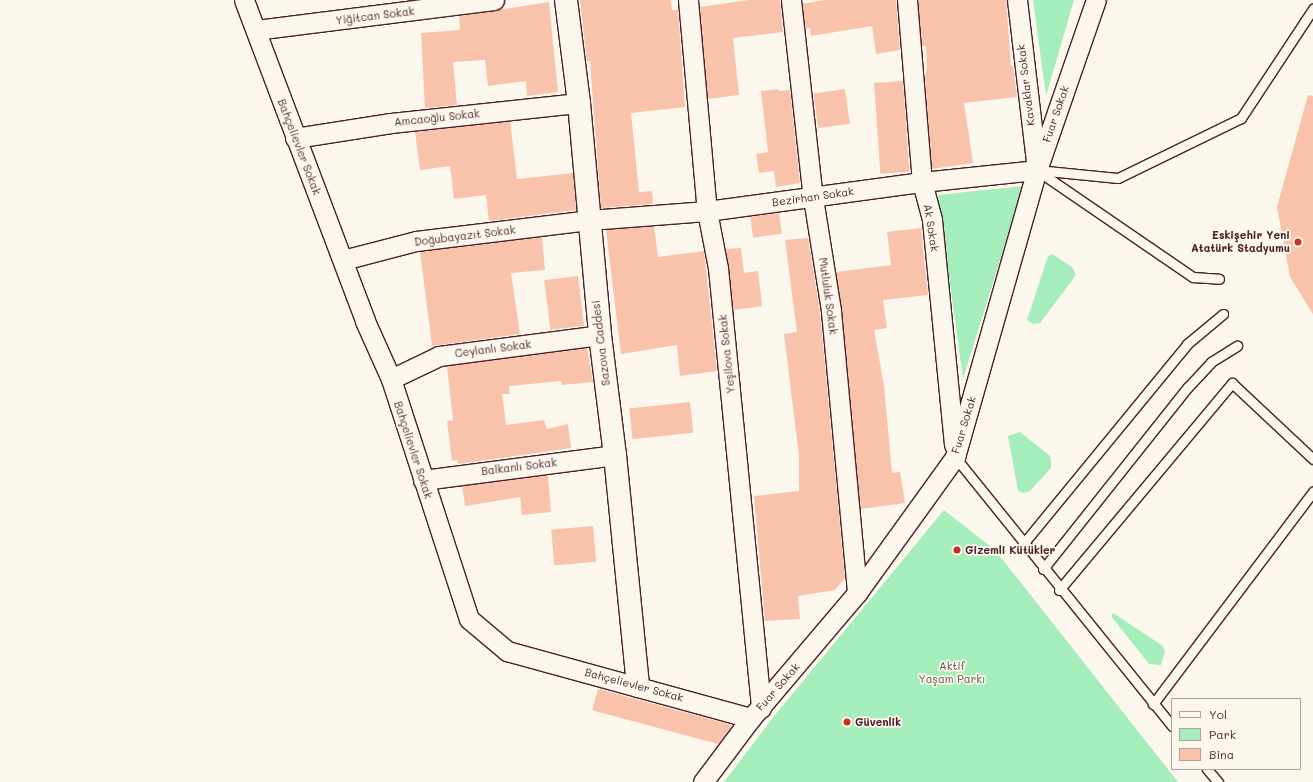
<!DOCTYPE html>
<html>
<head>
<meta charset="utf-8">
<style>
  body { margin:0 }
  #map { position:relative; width:1313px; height:782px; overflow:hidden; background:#fbf7ec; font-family:Mali,sans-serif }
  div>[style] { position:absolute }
  .green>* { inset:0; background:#a5eebc }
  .building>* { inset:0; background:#f9c3ab; transform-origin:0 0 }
  .roads { filter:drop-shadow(1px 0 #4a1f2b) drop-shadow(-1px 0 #4a1f2b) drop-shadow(0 1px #4a1f2b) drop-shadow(0 -1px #4a1f2b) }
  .service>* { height:9px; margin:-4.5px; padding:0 4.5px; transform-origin:4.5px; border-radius:4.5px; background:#fbf7ec }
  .minor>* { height:19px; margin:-9.5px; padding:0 9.5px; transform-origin:9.5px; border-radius:9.5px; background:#fbf7ec }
  .tertiary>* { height:22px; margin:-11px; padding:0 11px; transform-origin:11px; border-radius:11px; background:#fbf7ec }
  .dots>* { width:11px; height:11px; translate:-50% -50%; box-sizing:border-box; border:2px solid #fbf7ec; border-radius:50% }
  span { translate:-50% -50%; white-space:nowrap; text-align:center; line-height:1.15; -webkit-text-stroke:3.5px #fbf7ec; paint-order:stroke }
  .street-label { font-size:11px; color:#4a1f2b }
  .poi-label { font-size:11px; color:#4a1f2b; font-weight:700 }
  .right { translate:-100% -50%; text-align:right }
  .left { translate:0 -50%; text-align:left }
  .park-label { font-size:11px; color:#61534f }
  .legend { position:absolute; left:1171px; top:698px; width:130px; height:72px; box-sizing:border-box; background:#fbf7ec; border:1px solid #b4a19f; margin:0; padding:5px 7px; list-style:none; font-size:12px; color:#4a1f2b }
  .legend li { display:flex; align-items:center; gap:8px; height:20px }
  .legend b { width:20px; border:1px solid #b4a19f }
</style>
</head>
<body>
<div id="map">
  <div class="green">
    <div style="clip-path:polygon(1033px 0,1074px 0,1046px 96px)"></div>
    <div style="clip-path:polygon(1023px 186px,963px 379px,938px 195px)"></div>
    <div style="clip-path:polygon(1052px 254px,1072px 267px,1076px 275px,1040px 323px,1033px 324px,1027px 320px,1048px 256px)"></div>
    <div style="clip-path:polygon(1020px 432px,1050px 456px,1051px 461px,1051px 468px,1030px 491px,1024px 493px,1018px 491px,1008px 436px)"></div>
    <div style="clip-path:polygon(944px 510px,995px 550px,1178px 782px,724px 782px,775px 715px)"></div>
    <div style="clip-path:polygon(1113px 613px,1163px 646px,1165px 652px,1161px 665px,1149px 664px,1111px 616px)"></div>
  </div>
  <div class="building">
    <div style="clip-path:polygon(580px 0,671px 0,672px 10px,678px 10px,685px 107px,631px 113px,639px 192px,652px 191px,653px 204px,601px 208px,590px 61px,587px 62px)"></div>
    <div style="clip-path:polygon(749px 0,780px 0,783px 32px,733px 38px,739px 95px,708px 99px,700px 7px)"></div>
    <div style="clip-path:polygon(825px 0,896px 0,900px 50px,876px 54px,872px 26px,811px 36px,810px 28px,805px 29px,802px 4px)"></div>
    <div style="clip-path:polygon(918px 0,1006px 0,1011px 66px,1013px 66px,1017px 97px,964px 103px,973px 163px,932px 169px,925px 79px,927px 65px,926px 46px,922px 46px)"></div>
    <div style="clip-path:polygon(549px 2px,558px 92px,527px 96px,526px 81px,488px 86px,485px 60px,453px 62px,457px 105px,425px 108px,421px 33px,460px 30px,459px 16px)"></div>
    <div style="left:903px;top:81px;width:91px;height:29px;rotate:86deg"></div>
    <div style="clip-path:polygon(778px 89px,779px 91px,790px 90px,800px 183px,776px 187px,774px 171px,759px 173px,756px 154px,768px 152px,761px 91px)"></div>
    <div style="left:845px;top:89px;width:35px;height:32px;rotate:82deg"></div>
    <div style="clip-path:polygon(1308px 95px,1313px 96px,1313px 314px,1290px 277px,1277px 207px)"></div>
    <div style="clip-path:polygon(510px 121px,517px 179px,573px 173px,576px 210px,489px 221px,486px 195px,454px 199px,450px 166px,420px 170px,415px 132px)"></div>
    <div style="left:779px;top:213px;width:21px;height:29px;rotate:82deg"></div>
    <div style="clip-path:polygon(654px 226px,658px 257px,704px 251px,717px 371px,680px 376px,677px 345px,621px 354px,606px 230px)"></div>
    <div style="clip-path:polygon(921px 228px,928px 295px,883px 300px,887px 328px,874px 330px,884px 386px,892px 473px,900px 472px,905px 503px,860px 509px,842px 310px,836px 272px,891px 265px,887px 232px)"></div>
    <div style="clip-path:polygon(542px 237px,545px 270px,511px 273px,520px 334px,432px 346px,420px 252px)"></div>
    <div style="clip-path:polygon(808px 238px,820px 312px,845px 578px,835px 590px,798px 596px,800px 619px,765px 621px,754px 496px,799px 491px,799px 456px,784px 334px,797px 332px,785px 240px)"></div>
    <div style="clip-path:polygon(741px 248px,744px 273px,758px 271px,762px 306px,733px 310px,726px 249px)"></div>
    <div style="left:578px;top:276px;width:50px;height:34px;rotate:83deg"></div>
    <div style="clip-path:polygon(587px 348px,593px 382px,562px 385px,561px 381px,509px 386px,510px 394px,502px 394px,506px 425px,544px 420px,547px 429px,568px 424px,571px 448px,458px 464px,457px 460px,452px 461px,447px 421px,453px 420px,447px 366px)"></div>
    <div style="left:690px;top:402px;width:31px;height:61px;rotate:84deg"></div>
    <div style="clip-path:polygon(548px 475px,551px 512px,522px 515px,520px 497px,465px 506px,462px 486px)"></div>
    <div style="left:593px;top:526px;width:36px;height:42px;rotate:85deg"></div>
    <div style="left:598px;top:689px;width:138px;height:22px;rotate:15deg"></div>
  </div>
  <div class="roads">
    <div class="service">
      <div style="left:1037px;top:170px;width:81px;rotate:5.6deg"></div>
      <div style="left:1118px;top:178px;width:137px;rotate:-26deg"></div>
      <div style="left:1241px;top:118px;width:131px;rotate:-56.6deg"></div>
      <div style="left:1038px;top:171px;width:188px;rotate:34.4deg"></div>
      <div style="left:1193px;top:277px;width:26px;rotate:4deg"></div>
      <div style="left:955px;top:457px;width:346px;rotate:51.1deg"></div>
      <div style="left:1023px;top:544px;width:259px;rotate:-50.6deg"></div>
      <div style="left:1187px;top:344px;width:47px;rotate:-39.8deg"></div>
      <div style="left:1043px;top:569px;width:233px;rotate:-51.5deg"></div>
      <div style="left:1188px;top:387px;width:34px;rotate:-47deg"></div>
      <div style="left:1211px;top:362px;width:31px;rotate:-32deg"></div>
      <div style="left:1059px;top:590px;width:270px;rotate:-50.1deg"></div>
      <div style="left:1232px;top:383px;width:111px;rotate:43.2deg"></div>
      <div style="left:1153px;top:704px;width:266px;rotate:-53deg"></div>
      <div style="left:1207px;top:769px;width:17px;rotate:50deg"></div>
    </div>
    <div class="minor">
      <div style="left:244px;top:0;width:343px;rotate:69.3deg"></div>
      <div style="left:365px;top:321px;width:64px;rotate:65.9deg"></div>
      <div style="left:391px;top:379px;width:252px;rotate:72deg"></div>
      <div style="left:469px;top:619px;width:50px;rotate:40.1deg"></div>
      <div style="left:507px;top:651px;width:253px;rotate:15.4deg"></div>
      <div style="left:688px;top:0;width:212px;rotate:84.9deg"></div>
      <div style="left:707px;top:211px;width:58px;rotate:79.1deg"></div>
      <div style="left:718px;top:268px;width:442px;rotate:84.4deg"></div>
      <div style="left:791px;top:0;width:199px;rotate:83.7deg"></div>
      <div style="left:813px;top:198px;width:114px;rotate:80.9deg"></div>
      <div style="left:831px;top:311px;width:283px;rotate:84.7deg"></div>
      <div style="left:907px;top:0;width:183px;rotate:85.3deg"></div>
      <div style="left:922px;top:182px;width:39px;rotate:75deg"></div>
      <div style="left:932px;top:220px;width:226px;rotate:84.4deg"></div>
      <div style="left:256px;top:30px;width:240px;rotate:-7.2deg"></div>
      <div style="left:295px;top:138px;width:97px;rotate:-8.9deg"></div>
      <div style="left:391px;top:123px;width:189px;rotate:-6.1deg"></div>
      <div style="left:343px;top:260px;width:75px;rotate:-14.6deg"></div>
      <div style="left:416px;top:241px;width:174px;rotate:-6.9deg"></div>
      <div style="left:589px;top:220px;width:118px;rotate:-4.4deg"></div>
      <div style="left:707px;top:211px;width:217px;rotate:-7.7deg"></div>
      <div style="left:922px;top:182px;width:116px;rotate:-6deg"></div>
      <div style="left:1037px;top:170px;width:171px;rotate:-96.7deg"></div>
      <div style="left:391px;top:379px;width:53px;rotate:-25.6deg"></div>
      <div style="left:439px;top:356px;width:162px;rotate:-7.4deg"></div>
      <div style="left:423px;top:480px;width:194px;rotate:-7.4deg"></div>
      <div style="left:703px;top:782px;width:80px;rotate:-53.1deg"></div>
      <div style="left:751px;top:718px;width:164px;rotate:-49.7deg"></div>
      <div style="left:857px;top:593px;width:168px;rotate:-54.2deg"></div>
      <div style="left:955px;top:457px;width:298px;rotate:-74.1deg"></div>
      <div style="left:1037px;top:170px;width:180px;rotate:-70.9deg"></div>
    </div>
    <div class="tertiary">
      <div style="left:566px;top:0;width:104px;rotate:82.8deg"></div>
      <div style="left:579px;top:103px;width:233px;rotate:84.8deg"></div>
      <div style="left:600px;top:335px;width:121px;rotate:82.9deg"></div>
      <div style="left:615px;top:455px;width:232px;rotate:84.3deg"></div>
    </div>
  </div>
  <div class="dots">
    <div style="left:1298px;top:242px;background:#c8321e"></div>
    <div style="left:957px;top:550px;background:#c8321e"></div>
    <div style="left:847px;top:722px;background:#c8321e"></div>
  </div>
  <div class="street-label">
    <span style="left:375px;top:16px;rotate:-7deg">Yiğitcan Sokak</span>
    <span style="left:1026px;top:85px;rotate:-97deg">Kavaklar Sokak</span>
    <span style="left:1056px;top:114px;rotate:-71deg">Fuar Sokak</span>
    <span style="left:437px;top:118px;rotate:-6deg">Amcaoğlu Sokak</span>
    <span style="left:299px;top:147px;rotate:69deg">Bahçelievler Sokak</span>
    <span style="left:813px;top:197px;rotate:-8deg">Bezirhan Sokak</span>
    <span style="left:931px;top:228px;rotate:81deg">Ak Sokak</span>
    <span style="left:465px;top:236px;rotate:-7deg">Doğubayazıt Sokak</span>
    <span style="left:828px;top:296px;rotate:82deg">Mutluluk Sokak</span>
    <span style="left:601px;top:343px;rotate:-97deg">Sazova Caddesi</span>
    <span style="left:493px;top:349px;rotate:-7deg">Ceylanlı Sokak</span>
    <span style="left:727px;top:354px;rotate:-96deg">Yeşilova Sokak</span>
    <span style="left:964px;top:425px;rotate:-73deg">Fuar Sokak</span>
    <span style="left:413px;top:450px;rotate:72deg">Bahçelievler Sokak</span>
    <span style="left:519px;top:467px;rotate:-7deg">Balkanlı Sokak</span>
    <span style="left:634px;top:685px;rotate:15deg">Bahçelievler Sokak</span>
    <span style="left:778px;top:687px;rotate:-49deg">Fuar Sokak</span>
  </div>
  <div class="poi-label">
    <span class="right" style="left:1290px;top:242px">Eskişehir Yeni<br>Atatürk Stadyumu</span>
    <span class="left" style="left:965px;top:550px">Gizemli Kütükler</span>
    <span class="left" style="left:855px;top:722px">Güvenlik</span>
  </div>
  <div class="park-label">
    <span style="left:952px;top:673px">Aktif<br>Yaşam Parkı</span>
  </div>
  <ul class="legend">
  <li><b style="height:5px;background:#fbf7ec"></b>Yol</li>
  <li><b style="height:11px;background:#a5eebc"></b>Park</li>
  <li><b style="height:11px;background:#f9c3ab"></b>Bina</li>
  </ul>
</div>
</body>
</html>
